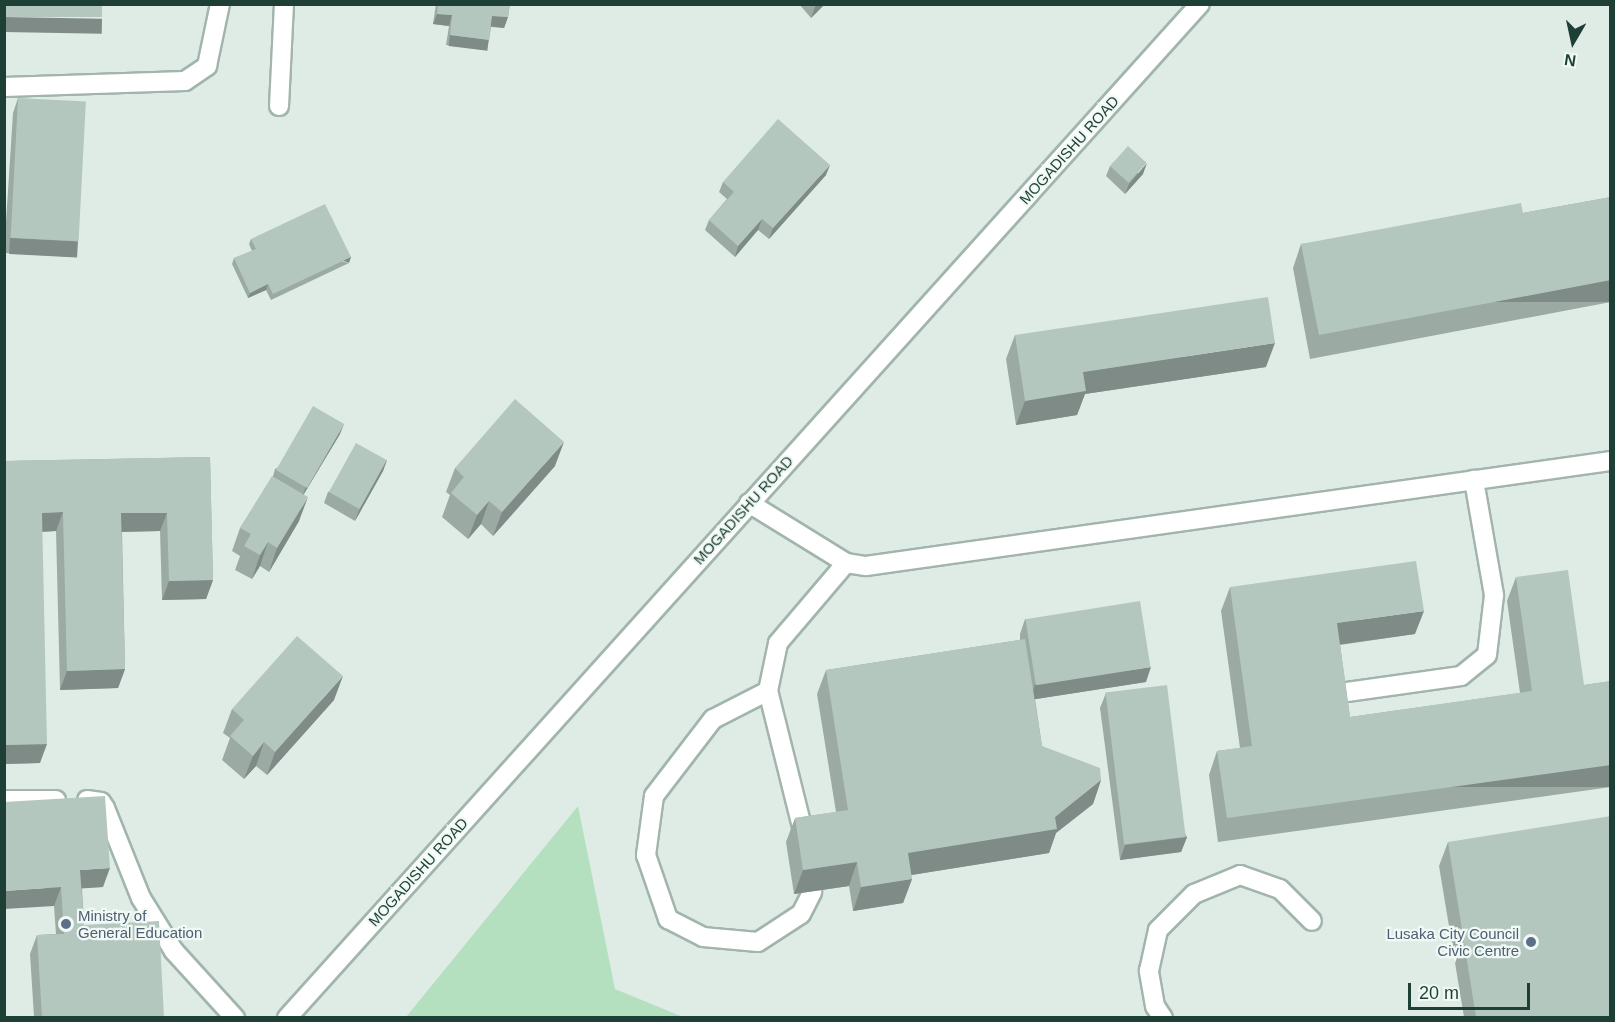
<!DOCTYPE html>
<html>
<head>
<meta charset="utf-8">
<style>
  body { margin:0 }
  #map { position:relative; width:1615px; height:1022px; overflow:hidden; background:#dfece6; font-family:Helvetica,sans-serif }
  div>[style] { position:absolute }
  .green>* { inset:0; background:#b5e0c0 }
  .roads { filter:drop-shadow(2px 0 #a1b5ad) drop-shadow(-2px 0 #a1b5ad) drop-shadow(0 2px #a1b5ad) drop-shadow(0 -2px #a1b5ad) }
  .minor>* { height:18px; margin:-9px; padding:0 9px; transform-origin:9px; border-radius:9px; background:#fff }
  .wall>* { inset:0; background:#9baba4 }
  .shaded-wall>* { inset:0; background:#7e8b86; transform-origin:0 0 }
  .building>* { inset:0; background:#b4c7bf; transform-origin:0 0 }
  .dots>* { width:16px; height:16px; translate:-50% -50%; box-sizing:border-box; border:3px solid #f0f9f4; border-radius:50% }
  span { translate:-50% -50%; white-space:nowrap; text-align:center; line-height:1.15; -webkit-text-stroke:4.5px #f0f9f4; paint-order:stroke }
  .street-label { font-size:15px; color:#1e3f35 }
  .service-label { font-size:15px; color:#4e5e75 }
  .left { translate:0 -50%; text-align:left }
  .right { translate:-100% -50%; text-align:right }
  .frame { position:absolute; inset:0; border:6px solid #1e3f35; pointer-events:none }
  .north { position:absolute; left:1543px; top:12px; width:60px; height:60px; -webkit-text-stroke:4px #f0f9f4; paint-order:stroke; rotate:189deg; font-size:16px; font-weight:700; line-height:24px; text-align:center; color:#1e3f35 }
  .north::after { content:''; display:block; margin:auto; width:21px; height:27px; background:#1e3f35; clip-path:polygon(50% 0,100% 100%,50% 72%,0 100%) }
  .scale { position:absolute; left:1408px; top:983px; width:122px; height:27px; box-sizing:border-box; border:3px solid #1e3f35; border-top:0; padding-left:8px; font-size:18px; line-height:21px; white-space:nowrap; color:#1e3f35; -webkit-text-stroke:4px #f0f9f4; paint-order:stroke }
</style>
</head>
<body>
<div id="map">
  <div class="green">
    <div style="clip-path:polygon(578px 806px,615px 989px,683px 1017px,406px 1017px)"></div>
  </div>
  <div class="roads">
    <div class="minor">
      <div style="left:4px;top:87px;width:181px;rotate:-1.9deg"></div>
      <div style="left:185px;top:81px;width:27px;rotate:-34deg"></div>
      <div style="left:207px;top:66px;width:63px;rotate:-78.2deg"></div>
      <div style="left:279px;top:106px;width:102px;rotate:-87.2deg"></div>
      <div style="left:749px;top:503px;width:114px;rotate:31.7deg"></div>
      <div style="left:846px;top:563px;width:20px;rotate:9deg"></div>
      <div style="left:866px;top:566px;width:751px;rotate:-8.03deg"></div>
      <div style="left:768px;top:691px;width:62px;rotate:153deg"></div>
      <div style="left:713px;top:719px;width:97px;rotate:127.5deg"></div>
      <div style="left:654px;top:796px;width:60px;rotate:97.7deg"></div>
      <div style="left:646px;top:855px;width:68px;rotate:71deg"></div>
      <div style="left:668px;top:919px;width:39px;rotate:27deg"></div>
      <div style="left:703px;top:937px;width:55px;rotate:5.2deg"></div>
      <div style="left:758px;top:942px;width:51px;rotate:-33.1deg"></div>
      <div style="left:801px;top:914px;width:25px;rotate:-63deg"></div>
      <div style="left:1347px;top:692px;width:115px;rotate:-8deg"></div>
      <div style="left:1461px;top:676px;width:33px;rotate:-39deg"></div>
      <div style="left:1487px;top:655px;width:60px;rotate:-83.3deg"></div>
      <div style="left:1494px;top:595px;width:117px;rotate:-99.9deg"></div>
      <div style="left:4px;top:800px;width:52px"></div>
      <div style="left:87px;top:800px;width:14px;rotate:8deg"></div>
      <div style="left:101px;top:802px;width:7px;rotate:56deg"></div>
      <div style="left:105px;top:808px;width:97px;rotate:68.2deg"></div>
      <div style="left:141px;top:898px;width:62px;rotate:58.1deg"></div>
      <div style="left:174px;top:951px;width:91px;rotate:47.7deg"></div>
      <div style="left:805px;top:839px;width:153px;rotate:-104deg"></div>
      <div style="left:768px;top:691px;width:49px;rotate:-78.2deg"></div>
      <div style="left:778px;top:643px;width:105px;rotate:-49.6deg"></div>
      <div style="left:287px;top:1018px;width:1364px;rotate:-48deg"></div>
      <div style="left:1163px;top:1018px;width:14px;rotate:-124deg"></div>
      <div style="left:1155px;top:1006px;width:36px;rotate:-100deg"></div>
      <div style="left:1149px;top:971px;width:42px;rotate:-77.6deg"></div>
      <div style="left:1158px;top:930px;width:51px;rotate:-45deg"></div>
      <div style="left:1194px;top:894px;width:50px;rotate:-22.4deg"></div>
      <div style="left:1240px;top:875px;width:42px;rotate:19.3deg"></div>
      <div style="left:1280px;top:889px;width:45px;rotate:45deg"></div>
    </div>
  </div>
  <div class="wall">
    <div style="clip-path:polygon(436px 4px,510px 4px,508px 17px,504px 28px,491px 27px,489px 40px,485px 50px,446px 45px,449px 26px,433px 24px)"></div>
    <div style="clip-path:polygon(799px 4px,825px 4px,811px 18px)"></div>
    <div style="clip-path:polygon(18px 98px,78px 242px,72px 257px,4px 253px,13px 113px)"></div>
    <div style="clip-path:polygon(1110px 166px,1143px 174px,1125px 194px,1106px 176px)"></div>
    <div style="clip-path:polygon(826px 175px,769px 239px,758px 230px,735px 257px,705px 230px,709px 220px,727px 199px,719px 192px,723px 182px)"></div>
    <div style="clip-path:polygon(1611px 197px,1611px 302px,1310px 359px,1293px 268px,1301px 244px,1523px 213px)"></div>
    <div style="clip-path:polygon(251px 239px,349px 263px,271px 300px,266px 290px,248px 298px,232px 264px,234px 258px,252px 251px,249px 244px)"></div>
    <div style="clip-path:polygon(1015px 335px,1266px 367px,1085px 394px,1077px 415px,1016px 425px,1006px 359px)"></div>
    <div style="clip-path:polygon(340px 434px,304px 494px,299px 521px,269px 572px,260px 566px,252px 579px,235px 570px,240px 556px,232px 551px,240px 528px,273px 476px,275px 469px)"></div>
    <div style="clip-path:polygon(210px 457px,213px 580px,206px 599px,162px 600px,160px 531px,122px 532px,125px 669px,118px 688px,60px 690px,56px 531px,42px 532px,40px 763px,4px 764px,4px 461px)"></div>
    <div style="clip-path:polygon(387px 460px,383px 471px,355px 521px,324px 503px,328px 492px)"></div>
    <div style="clip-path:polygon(555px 466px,493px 536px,481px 524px,468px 539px,442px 517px,450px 495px,446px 492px,455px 468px)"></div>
    <div style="clip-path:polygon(1516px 577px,1584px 685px,1611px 681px,1611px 787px,1218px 842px,1209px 775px,1217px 751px,1240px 748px,1221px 611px,1230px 587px,1415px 634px,1340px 645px,1350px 717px,1520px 693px,1507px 601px)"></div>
    <div style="clip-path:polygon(1025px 619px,1146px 682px,1035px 699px,1042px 746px,1101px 780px,1093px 804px,1056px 833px,1049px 853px,911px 875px,912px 879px,903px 903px,853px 911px,849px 886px,794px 894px,786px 842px,795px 818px,836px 812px,817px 694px,826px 670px,1020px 640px,1020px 634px)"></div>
    <div style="clip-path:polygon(1106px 693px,1187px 837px,1181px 852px,1120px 860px,1100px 708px)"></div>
    <div style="clip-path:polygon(334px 700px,267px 775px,256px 766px,244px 779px,222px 760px,230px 738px,223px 733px,232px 709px)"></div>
    <div style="clip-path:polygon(4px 802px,103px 887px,82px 888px,84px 925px,164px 1017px,34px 1017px,30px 954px,37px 935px,56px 934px,54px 906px)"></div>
    <div style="clip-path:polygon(1448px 842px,1611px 1017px,1464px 1017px,1439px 866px)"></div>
  </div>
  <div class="shaded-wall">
    <div style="clip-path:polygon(818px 4px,825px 4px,811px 18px,815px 7px)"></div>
    <div style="clip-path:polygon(437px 14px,452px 15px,449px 26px,433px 24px)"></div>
    <div style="clip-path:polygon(492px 16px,508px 17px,504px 28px,489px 26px)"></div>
    <div style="left:4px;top:17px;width:98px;height:15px;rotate:1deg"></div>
    <div style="left:450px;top:35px;width:39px;height:11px;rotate:7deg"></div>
    <div style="clip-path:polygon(1147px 163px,1143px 174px,1125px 194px,1129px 184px)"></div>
    <div style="clip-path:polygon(830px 165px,826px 175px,769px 239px,773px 228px)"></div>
    <div style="clip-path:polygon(762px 219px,758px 230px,735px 257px,738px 246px)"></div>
    <div style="left:10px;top:238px;width:68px;height:16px;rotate:3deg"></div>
    <div style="left:351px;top:257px;width:6px;height:86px;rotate:108deg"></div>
    <div style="left:1611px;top:280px;width:22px;height:297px;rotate:90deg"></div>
    <div style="clip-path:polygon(268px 284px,266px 290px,248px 298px,250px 293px)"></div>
    <div style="clip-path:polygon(1275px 343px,1266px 367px,1085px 394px,1077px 415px,1016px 425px,1025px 401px,1083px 372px)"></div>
    <div style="clip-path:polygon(344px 424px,340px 434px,302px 497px,306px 487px)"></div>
    <div style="clip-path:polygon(564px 442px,555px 466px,493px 536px,502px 512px)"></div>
    <div style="clip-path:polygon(387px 460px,383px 471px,355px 521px,359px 510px)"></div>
    <div style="clip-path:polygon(308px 497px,299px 521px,269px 572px,277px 548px)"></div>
    <div style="clip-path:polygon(489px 501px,481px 524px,468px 539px,477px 515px)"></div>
    <div style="clip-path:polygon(63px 512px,56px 531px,35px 532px,42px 513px)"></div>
    <div style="clip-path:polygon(121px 513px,167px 513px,160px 531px,114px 532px)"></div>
    <div style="clip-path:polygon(268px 542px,260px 566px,252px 579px,260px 555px)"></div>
    <div style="clip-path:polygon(213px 580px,206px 599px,162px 600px,169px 581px)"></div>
    <div style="clip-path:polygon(1424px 611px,1415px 634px,1328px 646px,1337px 623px)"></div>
    <div style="clip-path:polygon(1151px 667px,1146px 682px,1030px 700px,1035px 684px)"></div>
    <div style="clip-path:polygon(125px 669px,118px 688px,60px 690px,67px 671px)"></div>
    <div style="clip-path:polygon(343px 676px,334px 700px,267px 775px,275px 752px)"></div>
    <div style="clip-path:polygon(264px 742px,256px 766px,244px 779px,253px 756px)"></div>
    <div style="clip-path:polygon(47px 744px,40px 763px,4px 764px,4px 745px)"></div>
    <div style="left:1611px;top:765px;width:22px;height:388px;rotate:90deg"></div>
    <div style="clip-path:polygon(1101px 780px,1093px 804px,1056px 833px,1049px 853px,899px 877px,908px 853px,1055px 817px)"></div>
    <div style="clip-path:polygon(1187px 837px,1181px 852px,1120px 860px,1125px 845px)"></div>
    <div style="clip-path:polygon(857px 862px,849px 886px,794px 894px,803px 870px)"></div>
    <div style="clip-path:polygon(110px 868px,103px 887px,74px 889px,80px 870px)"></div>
    <div style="clip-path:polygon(912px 879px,903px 903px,853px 911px,861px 887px)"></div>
    <div style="clip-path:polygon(61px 887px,54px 906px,4px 909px,4px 891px)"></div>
  </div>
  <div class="building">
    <div style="left:4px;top:4px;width:98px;height:13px"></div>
    <div style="clip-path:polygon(438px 4px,510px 4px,508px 17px,492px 16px,489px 40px,450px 35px,452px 15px,437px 14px)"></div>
    <div style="left:18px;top:98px;width:68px;height:140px;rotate:3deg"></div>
    <div style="clip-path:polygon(778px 119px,830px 165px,773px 228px,762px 219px,738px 246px,709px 220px,734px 192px,723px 182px)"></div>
    <div style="left:1128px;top:146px;width:25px;height:27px;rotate:42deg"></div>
    <div style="clip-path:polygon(1611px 197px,1611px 280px,1319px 335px,1301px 244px,1521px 203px,1523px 213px)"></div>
    <div style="clip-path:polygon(325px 204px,351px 257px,273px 294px,268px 284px,250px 293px,234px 258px,256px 249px,251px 239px)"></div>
    <div style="clip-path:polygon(1268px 297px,1275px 343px,1083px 372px,1086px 391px,1025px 401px,1015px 335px)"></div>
    <div style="clip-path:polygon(515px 399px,564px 442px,502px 512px,489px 501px,477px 515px,451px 493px,464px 477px,455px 468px)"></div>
    <div style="left:313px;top:406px;width:36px;height:74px;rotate:30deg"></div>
    <div style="left:356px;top:443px;width:35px;height:56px;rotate:29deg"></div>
    <div style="clip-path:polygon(210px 457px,213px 580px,169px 581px,167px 513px,121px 513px,125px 669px,67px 671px,63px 512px,42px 513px,47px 744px,4px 745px,4px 461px)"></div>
    <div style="clip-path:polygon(272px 476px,308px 497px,277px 548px,268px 542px,260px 555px,244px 546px,251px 534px,240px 528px)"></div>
    <div style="clip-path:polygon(1416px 561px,1424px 611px,1337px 623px,1350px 717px,1532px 691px,1516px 577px,1568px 570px,1584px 685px,1611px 681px,1611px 765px,1227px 818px,1217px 751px,1252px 746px,1230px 587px)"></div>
    <div style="left:1140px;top:601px;width:67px;height:116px;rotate:81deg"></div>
    <div style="clip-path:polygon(297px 636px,343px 676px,275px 752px,264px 742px,253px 756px,230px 736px,244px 720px,232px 709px)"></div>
    <div style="clip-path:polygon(1025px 639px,1042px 746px,1100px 768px,1101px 780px,1055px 817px,1057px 829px,908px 853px,912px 879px,861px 887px,857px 862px,803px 870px,795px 818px,848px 810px,826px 670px)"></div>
    <div style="left:1167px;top:685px;width:153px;height:62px;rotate:83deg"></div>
    <div style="clip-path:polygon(105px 796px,110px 868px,80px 870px,84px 925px,159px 921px,164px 1017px,42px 1017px,37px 935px,64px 934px,61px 887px,4px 891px,4px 802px)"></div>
    <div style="clip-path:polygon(1611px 816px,1611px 1017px,1476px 1017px,1448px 842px)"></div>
  </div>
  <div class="dots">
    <div style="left:66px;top:924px;background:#5c6f8a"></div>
    <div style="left:1531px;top:942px;background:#5c6f8a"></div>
  </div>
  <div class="street-label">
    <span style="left:1069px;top:150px;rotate:-48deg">MOGADISHU ROAD</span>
    <span style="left:743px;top:510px;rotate:-48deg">MOGADISHU ROAD</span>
    <span style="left:418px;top:872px;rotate:-48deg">MOGADISHU ROAD</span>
  </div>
  <div class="service-label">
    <span class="left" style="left:78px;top:924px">Ministry of<br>General Education</span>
    <span class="right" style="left:1519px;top:942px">Lusaka City Council<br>Civic Centre</span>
  </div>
  <div class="frame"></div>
  <div class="north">N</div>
  <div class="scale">20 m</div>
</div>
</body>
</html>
